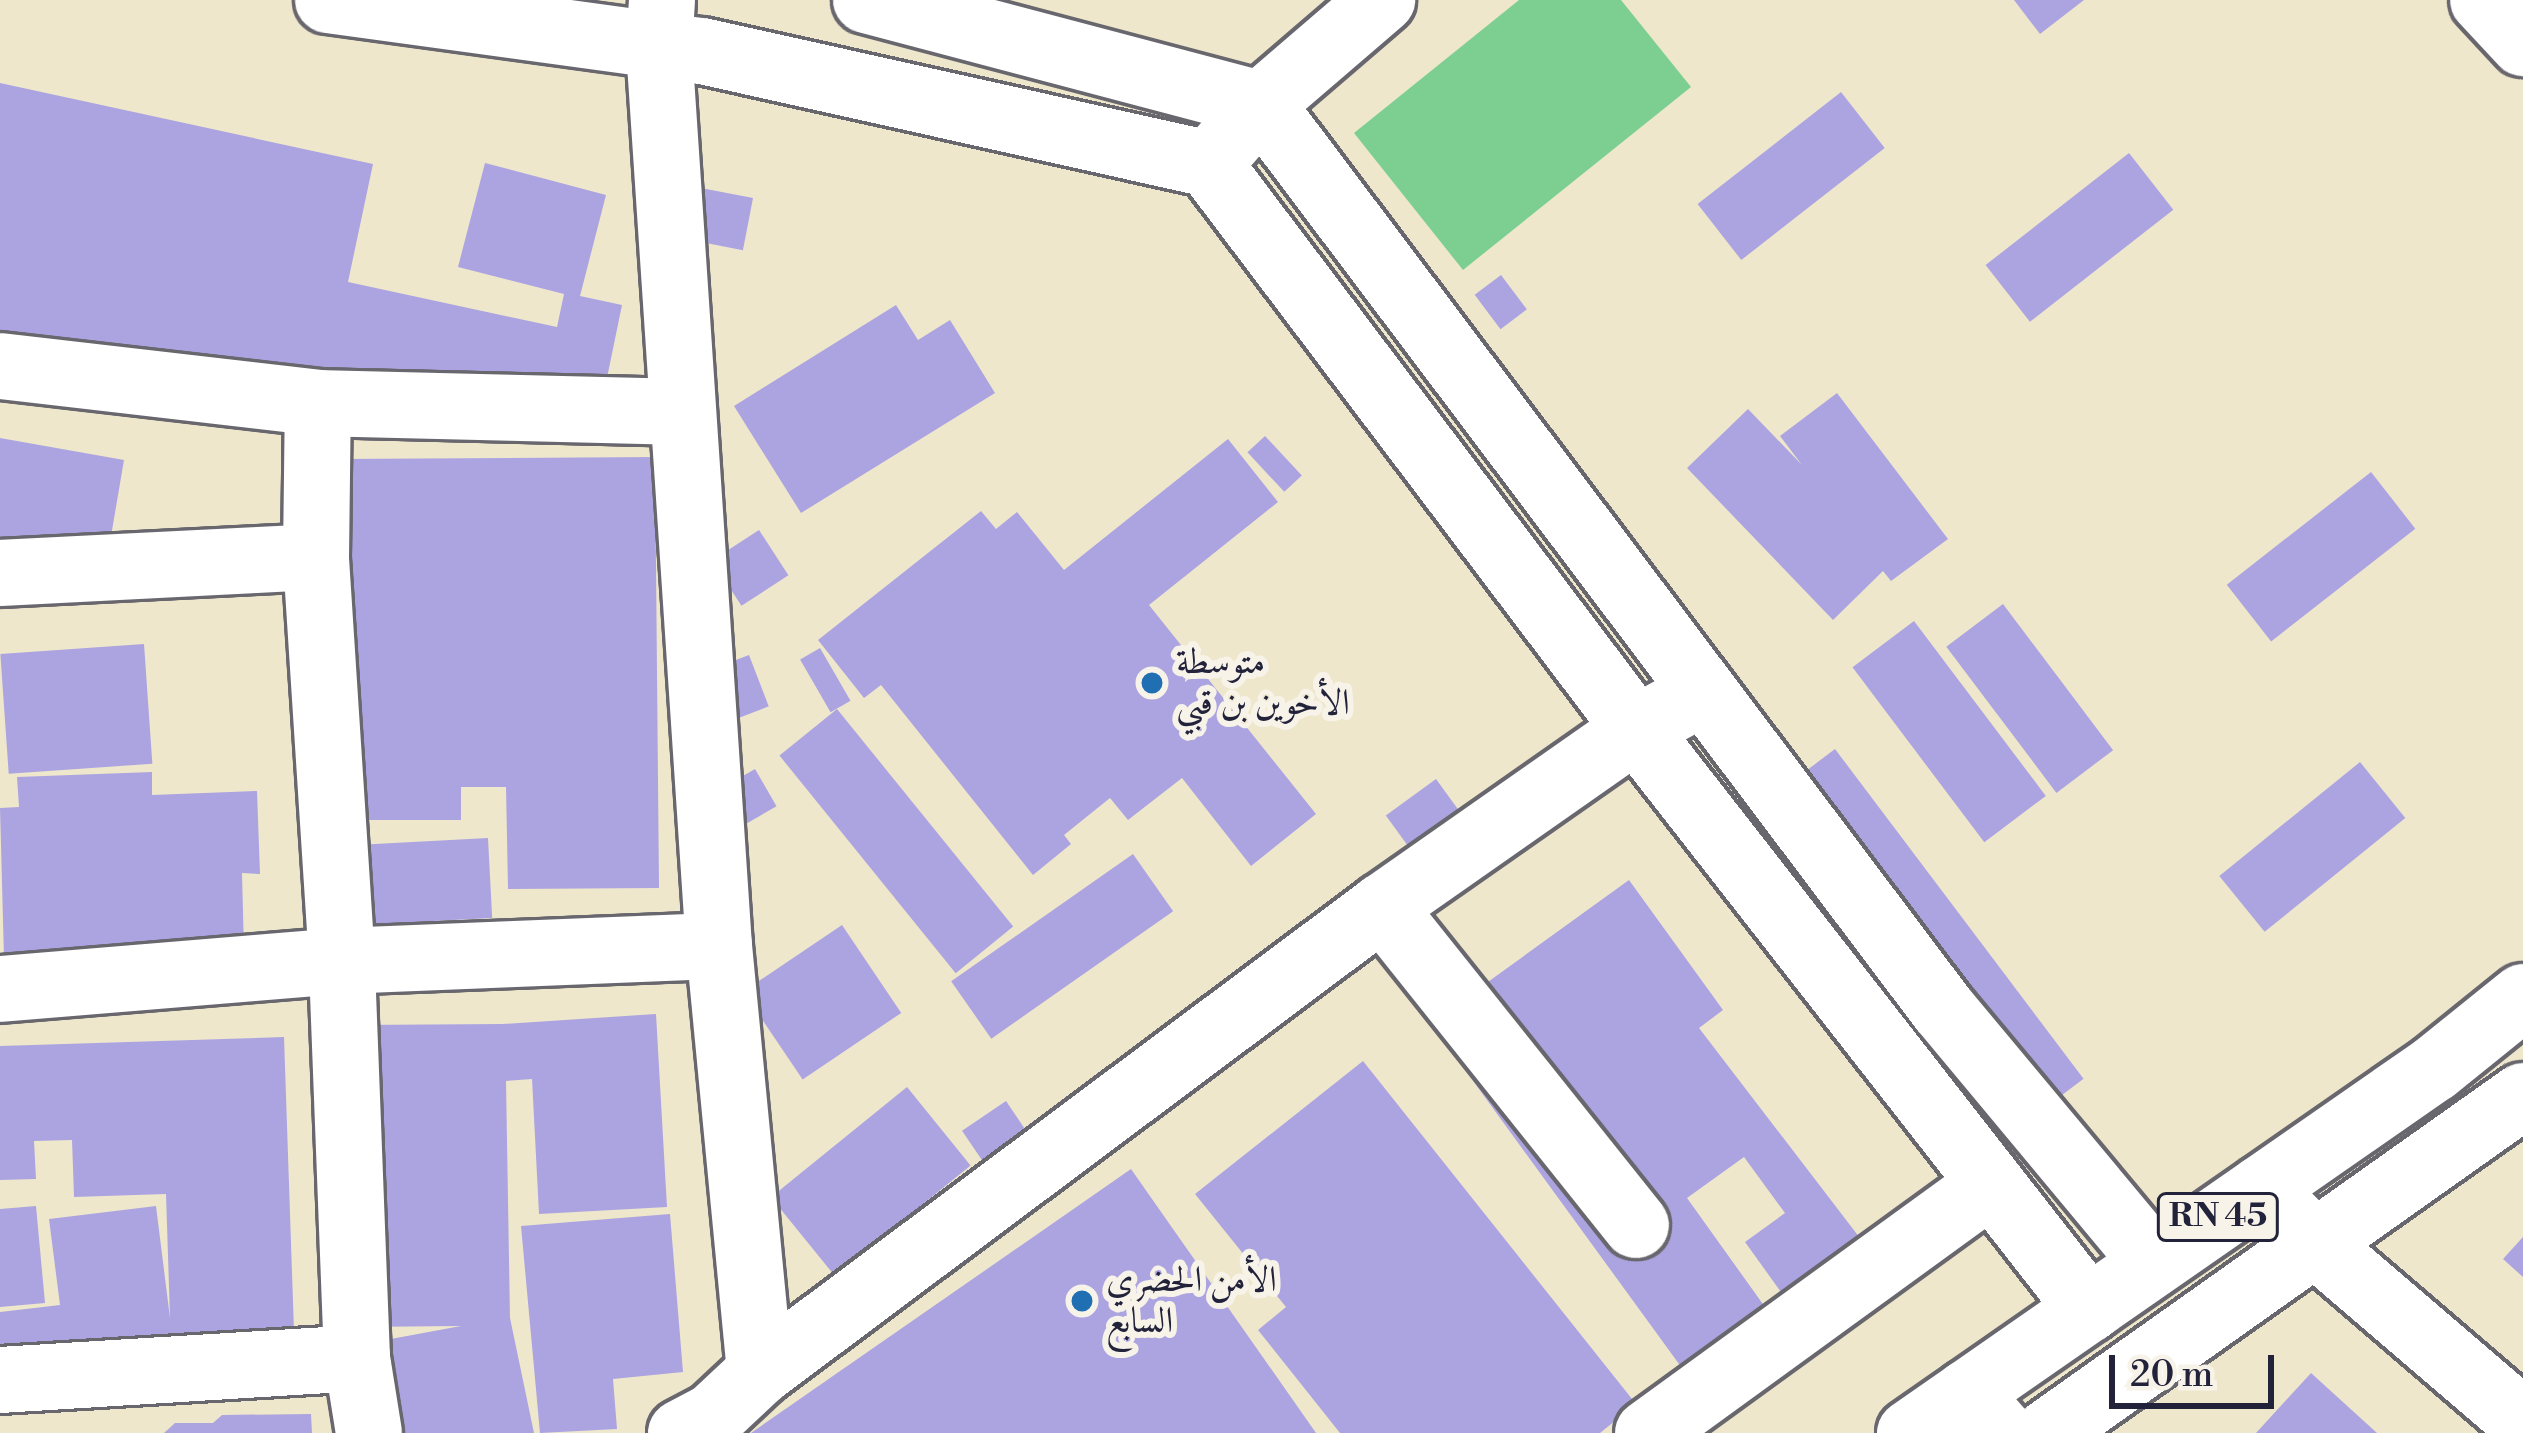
<!DOCTYPE html>
<html>
<head>
<meta charset="utf-8">
<style>
  body { margin:0 }
  #map { position:relative; width:2523px; height:1433px; overflow:hidden; background:#eee7cc; font-family:"Libre Bodoni",Amiri,serif }
  div>[style] { position:absolute }
  .green>* { inset:0; background:#7ccf91 }
  .building>* { inset:0; background:#aca4e1; transform-origin:0 0 }
  .roads { filter:drop-shadow(3px 0 #69676e) drop-shadow(-3px 0 #69676e) drop-shadow(0 3px #69676e) drop-shadow(0 -3px #69676e) }
  .minor>* { height:66px; margin:-33px; padding:0 33px; transform-origin:33px; border-radius:33px; background:#fff }
  .major>* { height:66px; margin:-33px; padding:0 33px; transform-origin:33px; border-radius:33px; background:#fff }
  .dots>* { width:33px; height:33px; translate:-50% -50%; box-sizing:border-box; border:6px solid #f7f3e8; border-radius:50% }
  span { translate:-50% -50%; white-space:nowrap; text-align:center; line-height:1.15; -webkit-text-stroke:12px #f7f3e8; paint-order:stroke }
  .shield-label span { padding:3px 9px; background:#f7f3e8; border:3px solid; border-radius:9px; -webkit-text-stroke-width:0 }
  .shield-label { font-size:33px; color:#22223b; font-weight:700 }
  .poi-label { font-size:36px; color:#22223b }
  .left { translate:0 -50%; text-align:left }
  .scale { position:absolute; left:2109px; top:1355px; width:165px; height:54px; box-sizing:border-box; border:6px solid #22223b; border-top:0; padding-left:15px; font-size:36px; line-height:42px; white-space:nowrap; color:#22223b; -webkit-text-stroke:9px #f7f3e8; paint-order:stroke }
</style>
</head>
<body>
<div id="map">
  <div class="green">
    <div style="clip-path:polygon(1519px 0,1621px 0,1691px 87px,1463px 270px,1354px 133px)"></div>
  </div>
  <div class="building">
    <div style="clip-path:polygon(2014px 0,2084px 0,2040px 34px)"></div>
    <div style="clip-path:polygon(0 83px,373px 164px,348px 282px,557px 327px,564px 294px,458px 267px,485px 163px,606px 195px,580px 296px,622px 305px,593px 446px,351px 394px,0 372px)"></div>
    <div style="left:1841px;top:92px;width:71px;height:182px;rotate:52deg"></div>
    <div style="left:2129px;top:153px;width:72px;height:182px;rotate:52deg"></div>
    <div style="left:701px;top:188px;width:53px;height:53px;rotate:11deg"></div>
    <div style="left:1501px;top:275px;width:43px;height:33px;rotate:53deg"></div>
    <div style="clip-path:polygon(896px 305px,918px 340px,950px 320px,995px 393px,801px 513px,734px 406px)"></div>
    <div style="clip-path:polygon(1837px 393px,1948px 539px,1891px 581px,1883px 571px,1833px 620px,1687px 468px,1748px 409px,1802px 465px,1780px 436px)"></div>
    <div style="left:1265px;top:436px;width:54px;height:24px;rotate:47deg"></div>
    <div style="clip-path:polygon(0 438px,124px 460px,102px 589px,16px 574px,11px 608px,0 606px)"></div>
    <div style="clip-path:polygon(1228px 439px,1278px 502px,1149px 605px,1316px 814px,1251px 866px,1182px 778px,1128px 820px,1110px 798px,1064px 835px,1071px 844px,1033px 875px,881px 685px,864px 698px,818px 640px,981px 511px,996px 529px,1017px 512px,1064px 570px)"></div>
    <div style="clip-path:polygon(655px 457px,659px 888px,508px 889px,506px 787px,461px 787px,461px 820px,339px 820px,335px 459px)"></div>
    <div style="left:2371px;top:472px;width:72px;height:183px;rotate:52deg"></div>
    <div style="left:759px;top:530px;width:54px;height:56px;rotate:57deg"></div>
    <div style="left:2003px;top:604px;width:183px;height:71px;rotate:53deg"></div>
    <div style="left:1914px;top:621px;width:219px;height:77px;rotate:53deg"></div>
    <div style="left:144px;top:644px;width:120px;height:144px;rotate:86deg"></div>
    <div style="left:820px;top:648px;width:61px;height:23px;rotate:60deg"></div>
    <div style="left:749px;top:655px;width:55px;height:33px;rotate:69deg"></div>
    <div style="left:837px;top:709px;width:280px;height:74px;rotate:51deg"></div>
    <div style="left:1835px;top:749px;width:413px;height:46px;rotate:53deg"></div>
    <div style="left:2360px;top:762px;width:72px;height:181px;rotate:51deg"></div>
    <div style="left:755px;top:769px;width:43px;height:48px;rotate:60deg"></div>
    <div style="clip-path:polygon(152px 772px,152px 795px,257px 791px,260px 874px,242px 873px,244px 951px,4px 958px,0 808px,19px 807px,17px 777px)"></div>
    <div style="left:1436px;top:779px;width:80px;height:62px;rotate:54deg"></div>
    <div style="left:488px;top:838px;width:80px;height:151px;rotate:87deg"></div>
    <div style="left:1133px;top:854px;width:70px;height:222px;rotate:55deg"></div>
    <div style="clip-path:polygon(1629px 880px,1723px 1010px,1699px 1028px,1863px 1242px,1786px 1299px,1745px 1242px,1785px 1213px,1744px 1157px,1687px 1198px,1770px 1314px,1687px 1375px,1431px 1023px)"></div>
    <div style="left:842px;top:925px;width:106px;height:119px;rotate:56deg"></div>
    <div style="clip-path:polygon(656px 1014px,667px 1207px,539px 1214px,532px 1079px,506px 1081px,510px 1318px,534px 1433px,369px 1433px,353px 1346px,461px 1326px,359px 1327px,354px 1025px,503px 1024px)"></div>
    <div style="clip-path:polygon(284px 1037px,294px 1331px,172px 1335px,173px 1343px,0 1364px,0 1312px,60px 1305px,49px 1219px,156px 1206px,170px 1318px,166px 1194px,74px 1197px,72px 1140px,34px 1141px,36px 1179px,0 1180px,0 1046px)"></div>
    <div style="clip-path:polygon(1363px 1061px,1636px 1404px,1600px 1433px,1340px 1433px,1258px 1330px,1286px 1307px,1195px 1194px)"></div>
    <div style="left:907px;top:1087px;width:101px;height:175px;rotate:51deg"></div>
    <div style="left:1006px;top:1101px;width:40px;height:53px;rotate:56deg"></div>
    <div style="clip-path:polygon(1131px 1169px,1316px 1433px,751px 1433px)"></div>
    <div style="clip-path:polygon(36px 1206px,45px 1303px,0 1307px,0 1209px)"></div>
    <div style="clip-path:polygon(670px 1214px,683px 1372px,613px 1379px,617px 1429px,540px 1433px,521px 1226px)"></div>
    <div style="clip-path:polygon(2523px 1237px,2523px 1277px,2503px 1259px)"></div>
    <div style="clip-path:polygon(2311px 1373px,2377px 1433px,2256px 1433px)"></div>
    <div style="clip-path:polygon(311px 1414px,312px 1433px,164px 1433px,175px 1423px,213px 1423px,222px 1415px)"></div>
  </div>
  <div class="roads">
    <div class="minor">
      <div style="left:662px;top:0;width:48px;rotate:93.6deg"></div>
      <div style="left:659px;top:48px;width:900px;rotate:86.18deg"></div>
      <div style="left:719px;top:946px;width:428px;rotate:84.5deg"></div>
      <div style="left:2483px;top:0;width:59px;rotate:47.1deg"></div>
      <div style="left:1209px;top:164px;width:79px;rotate:-49.1deg"></div>
      <div style="left:1261px;top:104px;width:160px;rotate:-40.7deg"></div>
      <div style="left:0;top:366px;width:320px;rotate:6.6deg"></div>
      <div style="left:318px;top:403px;width:364px;rotate:1.4deg"></div>
      <div style="left:0;top:573px;width:316px;rotate:-2.9deg"></div>
      <div style="left:1382px;top:907px;width:407px;rotate:51.4deg"></div>
      <div style="left:0;top:989px;width:343px;rotate:-4.7deg"></div>
      <div style="left:342px;top:961px;width:377px;rotate:-2.3deg"></div>
      <div style="left:2261px;top:1189px;width:81px;rotate:45deg"></div>
      <div style="left:2318px;top:1246px;width:270px;rotate:40.6deg"></div>
      <div style="left:357px;top:1358px;width:76px;rotate:80.9deg"></div>
      <div style="left:0;top:1380px;width:358px;rotate:-3.5deg"></div>
      <div style="left:357px;top:1358px;width:397px;rotate:-92.2deg"></div>
      <div style="left:342px;top:961px;width:405px;rotate:-93.7deg"></div>
      <div style="left:316px;top:557px;width:154px;rotate:-89.3deg"></div>
      <div style="left:1967px;top:1393px;width:53px;rotate:48.8deg"></div>
      <div style="left:681px;top:1433px;width:36px;rotate:-28deg"></div>
      <div style="left:713px;top:1416px;width:64px;rotate:-43.1deg"></div>
      <div style="left:760px;top:1372px;width:777px;rotate:-36.78deg"></div>
      <div style="left:1382px;top:907px;width:310px;rotate:-35deg"></div>
      <div style="left:1636px;top:729px;width:75px;rotate:-28.6deg"></div>
      <div style="left:1648px;top:1433px;width:422px;rotate:-36deg"></div>
    </div>
    <div class="major">
      <div style="left:328px;top:0;width:377px;rotate:7.8deg"></div>
      <div style="left:702px;top:51px;width:519px;rotate:12.56deg"></div>
      <div style="left:1209px;top:164px;width:708px;rotate:52.92deg"></div>
      <div style="left:1636px;top:729px;width:736px;rotate:52.01deg"></div>
      <div style="left:866px;top:0;width:408px;rotate:14.8deg"></div>
      <div style="left:1261px;top:104px;width:1132px;rotate:53.01deg"></div>
      <div style="left:1942px;top:1008px;width:328px;rotate:50.2deg"></div>
      <div style="left:1910px;top:1433px;width:639px;rotate:-34.81deg"></div>
      <div style="left:2435px;top:1068px;width:113px;rotate:-38.9deg"></div>
      <div style="left:2047px;top:1433px;width:583px;rotate:-35.3deg"></div>
    </div>
  </div>
  <div class="dots">
    <div style="left:1152px;top:683px;background:#1f6fb2"></div>
    <div style="left:1082px;top:1301px;background:#1f6fb2"></div>
  </div>
  <div class="shield-label">
    <span style="left:2218px;top:1217px">RN 45</span>
  </div>
  <div class="poi-label">
    <span class="left" style="left:1176px;top:683px">متوسطة<br>الأخوين بن قبي</span>
    <span class="left" style="left:1106px;top:1301px">الأمن الحضري<br>السابع</span>
  </div>
  <div class="scale">20 m</div>
</div>
</body>
</html>
